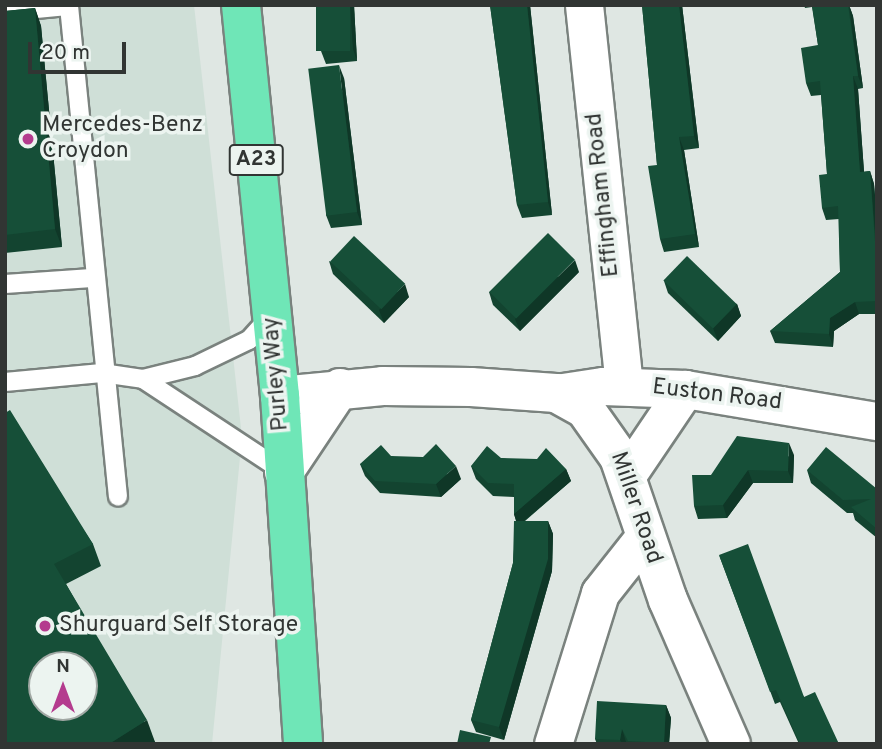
<!DOCTYPE html>
<html>
<head>
<meta charset="utf-8">
<style>
  body { margin:0 }
  #map { position:relative; width:882px; height:749px; overflow:hidden; background:#dfe7e3; font-family:Overpass,sans-serif }
  div>[style] { position:absolute }
  .built>* { inset:0; background:#cfdfd7 }
  .roads { filter:drop-shadow(2px 0 #7a827e) drop-shadow(-2px 0 #7a827e) drop-shadow(0 2px #7a827e) drop-shadow(0 -2px #7a827e) }
  .service>* { height:18px; margin:-9px; padding:0 9px; transform-origin:9px; border-radius:9px; background:#fff }
  .minor>* { height:37px; margin:-18.5px; padding:0 18.5px; transform-origin:18.5px; border-radius:18.5px; background:#fff }
  .tertiary>* { height:38px; margin:-19px; padding:0 19px; transform-origin:19px; border-radius:19px; background:#fff }
  .trunk>* { height:38px; margin:-19px; padding:0 19px; transform-origin:19px; border-radius:19px; background:#6fe6b7 }
  .wall>* { inset:0; background:#134430 }
  .shaded-wall>* { inset:0; background:#0f3727 }
  .building>* { inset:0; background:#164f38; transform-origin:0 0 }
  .dots>* { width:19px; height:19px; translate:-50% -50%; box-sizing:border-box; border:4px solid #ecf4f0; border-radius:50% }
  span { translate:-50% -50%; white-space:nowrap; text-align:center; line-height:1.15; -webkit-text-stroke:7px #ecf4f0; paint-order:stroke }
  .shield-label span { padding:2px 5px; background:#ecf4f0; border:2px solid; border-radius:5px; -webkit-text-stroke-width:0 }
  .shield-label { font-size:21px; color:#313533; font-weight:700 }
  .poi-label { font-size:23px; color:#313533 }
  .left { translate:0 -50%; text-align:left }
  .street-label { font-size:23px; color:#313533 }
  .frame { position:absolute; inset:0; border:7px solid #313533; pointer-events:none }
  .north { position:absolute; left:28px; top:651px; width:70px; height:70px; box-sizing:border-box; background:#ecf4f0; border:2px solid #a1a8a4; border-radius:50%; rotate:0deg; font-size:19px; font-weight:700; line-height:28px; text-align:center; color:#313533 }
  .north::after { content:''; display:block; margin:auto; width:24px; height:32px; background:#b43b8e; clip-path:polygon(50% 0,100% 100%,50% 72%,0 100%) }
  .scale { position:absolute; left:28px; top:42px; width:98px; height:32px; box-sizing:border-box; border:4px solid #313533; border-top:0; padding-left:9px; font-size:21px; line-height:24px; white-space:nowrap; color:#313533; -webkit-text-stroke:5px #ecf4f0; paint-order:stroke }
</style>
</head>
<body>
<div id="map">
  <div class="built">
    <div style="clip-path:polygon(evenodd,5px 5px,194px 5px,242px 437px,212px 744px,5px 744px,5px 5px,42px 665px,84px 665px,84px 707px,42px 707px,42px 665px)"></div>
  </div>
  <div class="roads">
    <div class="service">
      <div style="left:5px;top:12px;width:64px;rotate:-5.4deg"></div>
      <div style="left:69px;top:6px;width:493px;rotate:84.3deg"></div>
      <div style="left:5px;top:284px;width:87px;rotate:-3.9deg"></div>
      <div style="left:143px;top:379px;width:169px;rotate:33.4deg"></div>
      <div style="left:5px;top:382px;width:97px;rotate:-5.3deg"></div>
      <div style="left:102px;top:373px;width:41px;rotate:8.3deg"></div>
      <div style="left:143px;top:379px;width:54px;rotate:-14deg"></div>
      <div style="left:195px;top:366px;width:60px;rotate:-25.7deg"></div>
      <div style="left:249px;top:340px;width:31px;rotate:-48deg"></div>
    </div>
    <div class="minor">
      <div style="left:584px;top:5px;width:382px;rotate:84deg"></div>
      <div style="left:556px;top:393px;width:48px;rotate:-8.5deg"></div>
      <div style="left:603px;top:386px;width:82px;rotate:2.1deg"></div>
      <div style="left:685px;top:389px;width:195px;rotate:9.5deg"></div>
      <div style="left:627px;top:475px;width:104px;rotate:-56deg"></div>
      <div style="left:553px;top:744px;width:158px;rotate:-72.7deg"></div>
      <div style="left:600px;top:593px;width:73px;rotate:-51.7deg"></div>
    </div>
    <div class="tertiary">
      <div style="left:280px;top:396px;width:103px;rotate:-5.5deg"></div>
      <div style="left:383px;top:386px;width:88px;rotate:0.7deg"></div>
      <div style="left:471px;top:387px;width:85px;rotate:4deg"></div>
      <div style="left:556px;top:393px;width:33px;rotate:29deg"></div>
      <div style="left:585px;top:409px;width:59px;rotate:54.7deg"></div>
      <div style="left:619px;top:457px;width:151px;rotate:71.1deg"></div>
      <div style="left:668px;top:600px;width:157px;rotate:66.4deg"></div>
      <div style="left:284px;top:472px;width:101px;rotate:-56.3deg"></div>
    </div>
    <div class="trunk">
      <div style="left:241px;top:5px;width:393px;rotate:84.3deg"></div>
      <div style="left:280px;top:396px;width:349px;rotate:86.2deg"></div>
    </div>
  </div>
  <div class="wall">
    <div style="clip-path:polygon(316px 5px,354px 5px,357px 61px,326px 64px,321px 51px)"></div>
    <div style="clip-path:polygon(490px 5px,530px 5px,552px 215px,522px 218px,517px 205px)"></div>
    <div style="clip-path:polygon(642px 5px,682px 5px,699px 148px,684px 150px,699px 247px,664px 252px,660px 239px,657px 165px)"></div>
    <div style="clip-path:polygon(804px 5px,849px 5px,853px 16px,863px 88px,858px 89px,864px 172px,870px 171px,874px 184px,877px 219px,877px 314px,859px 314px,834px 331px,833px 347px,775px 343px,770px 331px,840px 272px,839px 219px,826px 220px,822px 208px,827px 174px,821px 95px,811px 96px,806px 83px,818px 45px,812px 7px,805px 8px)"></div>
    <div style="clip-path:polygon(35px 8px,41px 26px,62px 247px,5px 253px,5px 11px)"></div>
    <div style="clip-path:polygon(344px 78px,362px 225px,331px 228px,326px 215px)"></div>
    <div style="clip-path:polygon(329px 261px,409px 297px,384px 323px,333px 274px)"></div>
    <div style="clip-path:polygon(579px 272px,520px 331px,493px 305px,489px 292px)"></div>
    <div style="clip-path:polygon(664px 281px,737px 304px,741px 316px,718px 341px,668px 293px)"></div>
    <div style="clip-path:polygon(5px 413px,93px 544px,101px 566px,66px 584px,155px 742px,5px 744px)"></div>
    <div style="clip-path:polygon(794px 455px,793px 483px,753px 483px,727px 518px,698px 519px,694px 506px,711px 475px)"></div>
    <div style="clip-path:polygon(391px 456px,461px 479px,441px 497px,380px 493px,365px 476px,360px 464px)"></div>
    <div style="clip-path:polygon(501px 458px,566px 469px,571px 481px,525px 521px,548px 521px,553px 534px,552px 571px,504px 740px,476px 732px,471px 720px,513px 563px,516px 521px,514px 514px,514px 497px,493px 496px,476px 479px,471px 466px)"></div>
    <div style="clip-path:polygon(807px 470px,877px 489px,877px 538px,855px 520px,853px 513px,847px 513px,811px 483px)"></div>
    <div style="clip-path:polygon(719px 555px,804px 697px,839px 744px,799px 744px,780px 702px,775px 704px)"></div>
    <div style="clip-path:polygon(666px 705px,671px 718px,669px 744px,627px 744px,626px 742px,626px 744px,597px 744px,595px 739px)"></div>
  </div>
  <div class="shaded-wall">
    <div style="clip-path:polygon(350px 5px,354px 5px,357px 61px,353px 49px)"></div>
    <div style="clip-path:polygon(527px 5px,530px 5px,552px 215px,548px 202px)"></div>
    <div style="clip-path:polygon(679px 5px,682px 5px,699px 148px,694px 136px)"></div>
    <div style="clip-path:polygon(849px 5px,853px 16px,863px 88px,858px 76px)"></div>
    <div style="clip-path:polygon(35px 8px,41px 26px,62px 247px,55px 229px)"></div>
    <div style="clip-path:polygon(339px 65px,344px 78px,362px 225px,357px 212px)"></div>
    <div style="clip-path:polygon(853px 76px,858px 89px,865px 185px,860px 172px)"></div>
    <div style="clip-path:polygon(679px 137px,684px 150px,699px 247px,695px 234px)"></div>
    <div style="clip-path:polygon(870px 171px,874px 184px,877px 219px,877px 258px)"></div>
    <div style="clip-path:polygon(575px 260px,579px 272px,520px 331px,515px 319px)"></div>
    <div style="clip-path:polygon(405px 284px,409px 297px,384px 323px,379px 310px)"></div>
    <div style="clip-path:polygon(855px 302px,859px 314px,834px 331px,833px 347px,829px 334px,830px 318px)"></div>
    <div style="clip-path:polygon(737px 304px,741px 316px,718px 341px,713px 328px)"></div>
    <div style="clip-path:polygon(789px 443px,794px 455px,793px 483px,788px 471px)"></div>
    <div style="clip-path:polygon(456px 466px,461px 479px,441px 497px,436px 484px)"></div>
    <div style="clip-path:polygon(566px 469px,571px 481px,518px 526px,514px 514px)"></div>
    <div style="clip-path:polygon(748px 470px,753px 483px,727px 518px,723px 505px)"></div>
    <div style="clip-path:polygon(548px 521px,553px 534px,552px 571px,504px 740px,499px 727px)"></div>
    <div style="clip-path:polygon(666px 705px,671px 718px,669px 744px,664px 744px)"></div>
    <div style="clip-path:polygon(147px 720px,155px 742px,152px 744px,109px 744px)"></div>
    <div style="clip-path:polygon(622px 729px,626px 742px,626px 744px,622px 744px,620px 740px)"></div>
  </div>
  <div class="building">
    <div style="left:316px;top:5px;width:34px;height:46px"></div>
    <div style="clip-path:polygon(490px 5px,527px 5px,548px 202px,517px 205px)"></div>
    <div style="clip-path:polygon(642px 5px,679px 5px,694px 136px,679px 137px,695px 234px,660px 239px,648px 166px,657px 165px)"></div>
    <div style="clip-path:polygon(812px 5px,848px 5px,858px 76px,853px 76px,860px 172px,870px 171px,876px 255px,877px 255px,877px 301px,855px 302px,830px 318px,829px 334px,770px 331px,840px 272px,838px 206px,822px 208px,819px 175px,827px 174px,820px 81px,806px 83px,801px 48px,818px 45px)"></div>
    <div style="clip-path:polygon(35px 8px,55px 229px,5px 235px,5px 11px)"></div>
    <div style="left:339px;top:65px;width:148px;height:31px;rotate:83deg"></div>
    <div style="left:548px;top:233px;width:38px;height:83px;rotate:45deg"></div>
    <div style="left:354px;top:236px;width:70px;height:35px;rotate:43deg"></div>
    <div style="left:687px;top:256px;width:69px;height:34px;rotate:44deg"></div>
    <div style="clip-path:polygon(evenodd,10px 410px,93px 544px,54px 564px,147px 720px,109px 744px,5px 744px,5px 413px,10px 410px,42px 665px,84px 665px,84px 707px,42px 707px,42px 665px)"></div>
    <div style="clip-path:polygon(737px 436px,789px 443px,788px 471px,748px 470px,723px 505px,694px 506px,692px 475px,711px 475px)"></div>
    <div style="clip-path:polygon(436px 444px,456px 466px,436px 484px,375px 481px,360px 464px,381px 445px,391px 456px,423px 457px)"></div>
    <div style="clip-path:polygon(487px 446px,501px 458px,537px 459px,546px 448px,566px 469px,514px 514px,514px 484px,488px 483px,471px 466px)"></div>
    <div style="clip-path:polygon(826px 447px,877px 489px,877px 529px,851px 507px,871px 499px,843px 500px,807px 470px)"></div>
    <div style="clip-path:polygon(514px 521px,548px 521px,548px 559px,499px 727px,471px 720px,513px 563px)"></div>
    <div style="clip-path:polygon(748px 544px,804px 697px,815px 692px,839px 744px,800px 744px,776px 690px,770px 692px,719px 555px)"></div>
    <div style="clip-path:polygon(597px 701px,666px 705px,664px 743px,628px 741px,622px 729px,620px 740px,595px 739px)"></div>
    <div style="clip-path:polygon(460px 730px,491px 737px,489px 744px,457px 744px)"></div>
  </div>
  <div class="dots">
    <div style="left:28px;top:139px;background:#b43b8e"></div>
    <div style="left:45px;top:626px;background:#b43b8e"></div>
  </div>
  <div class="shield-label">
    <span style="left:256px;top:160px">A23</span>
  </div>
  <div class="poi-label">
    <span class="left" style="left:42px;top:139px">Mercedes-Benz<br>Croydon</span>
    <span class="left" style="left:59px;top:626px">Shurguard Self Storage</span>
  </div>
  <div class="street-label">
    <span style="left:604px;top:195px;rotate:-96deg">Effingham Road</span>
    <span style="left:277px;top:374px;rotate:-95deg">Purley Way</span>
    <span style="left:717px;top:396px;rotate:7deg">Euston Road</span>
    <span style="left:635px;top:508px;rotate:71deg">Miller Road</span>
  </div>
  <div class="frame"></div>
  <div class="north">N</div>
  <div class="scale">20 m</div>
</div>
</body>
</html>
